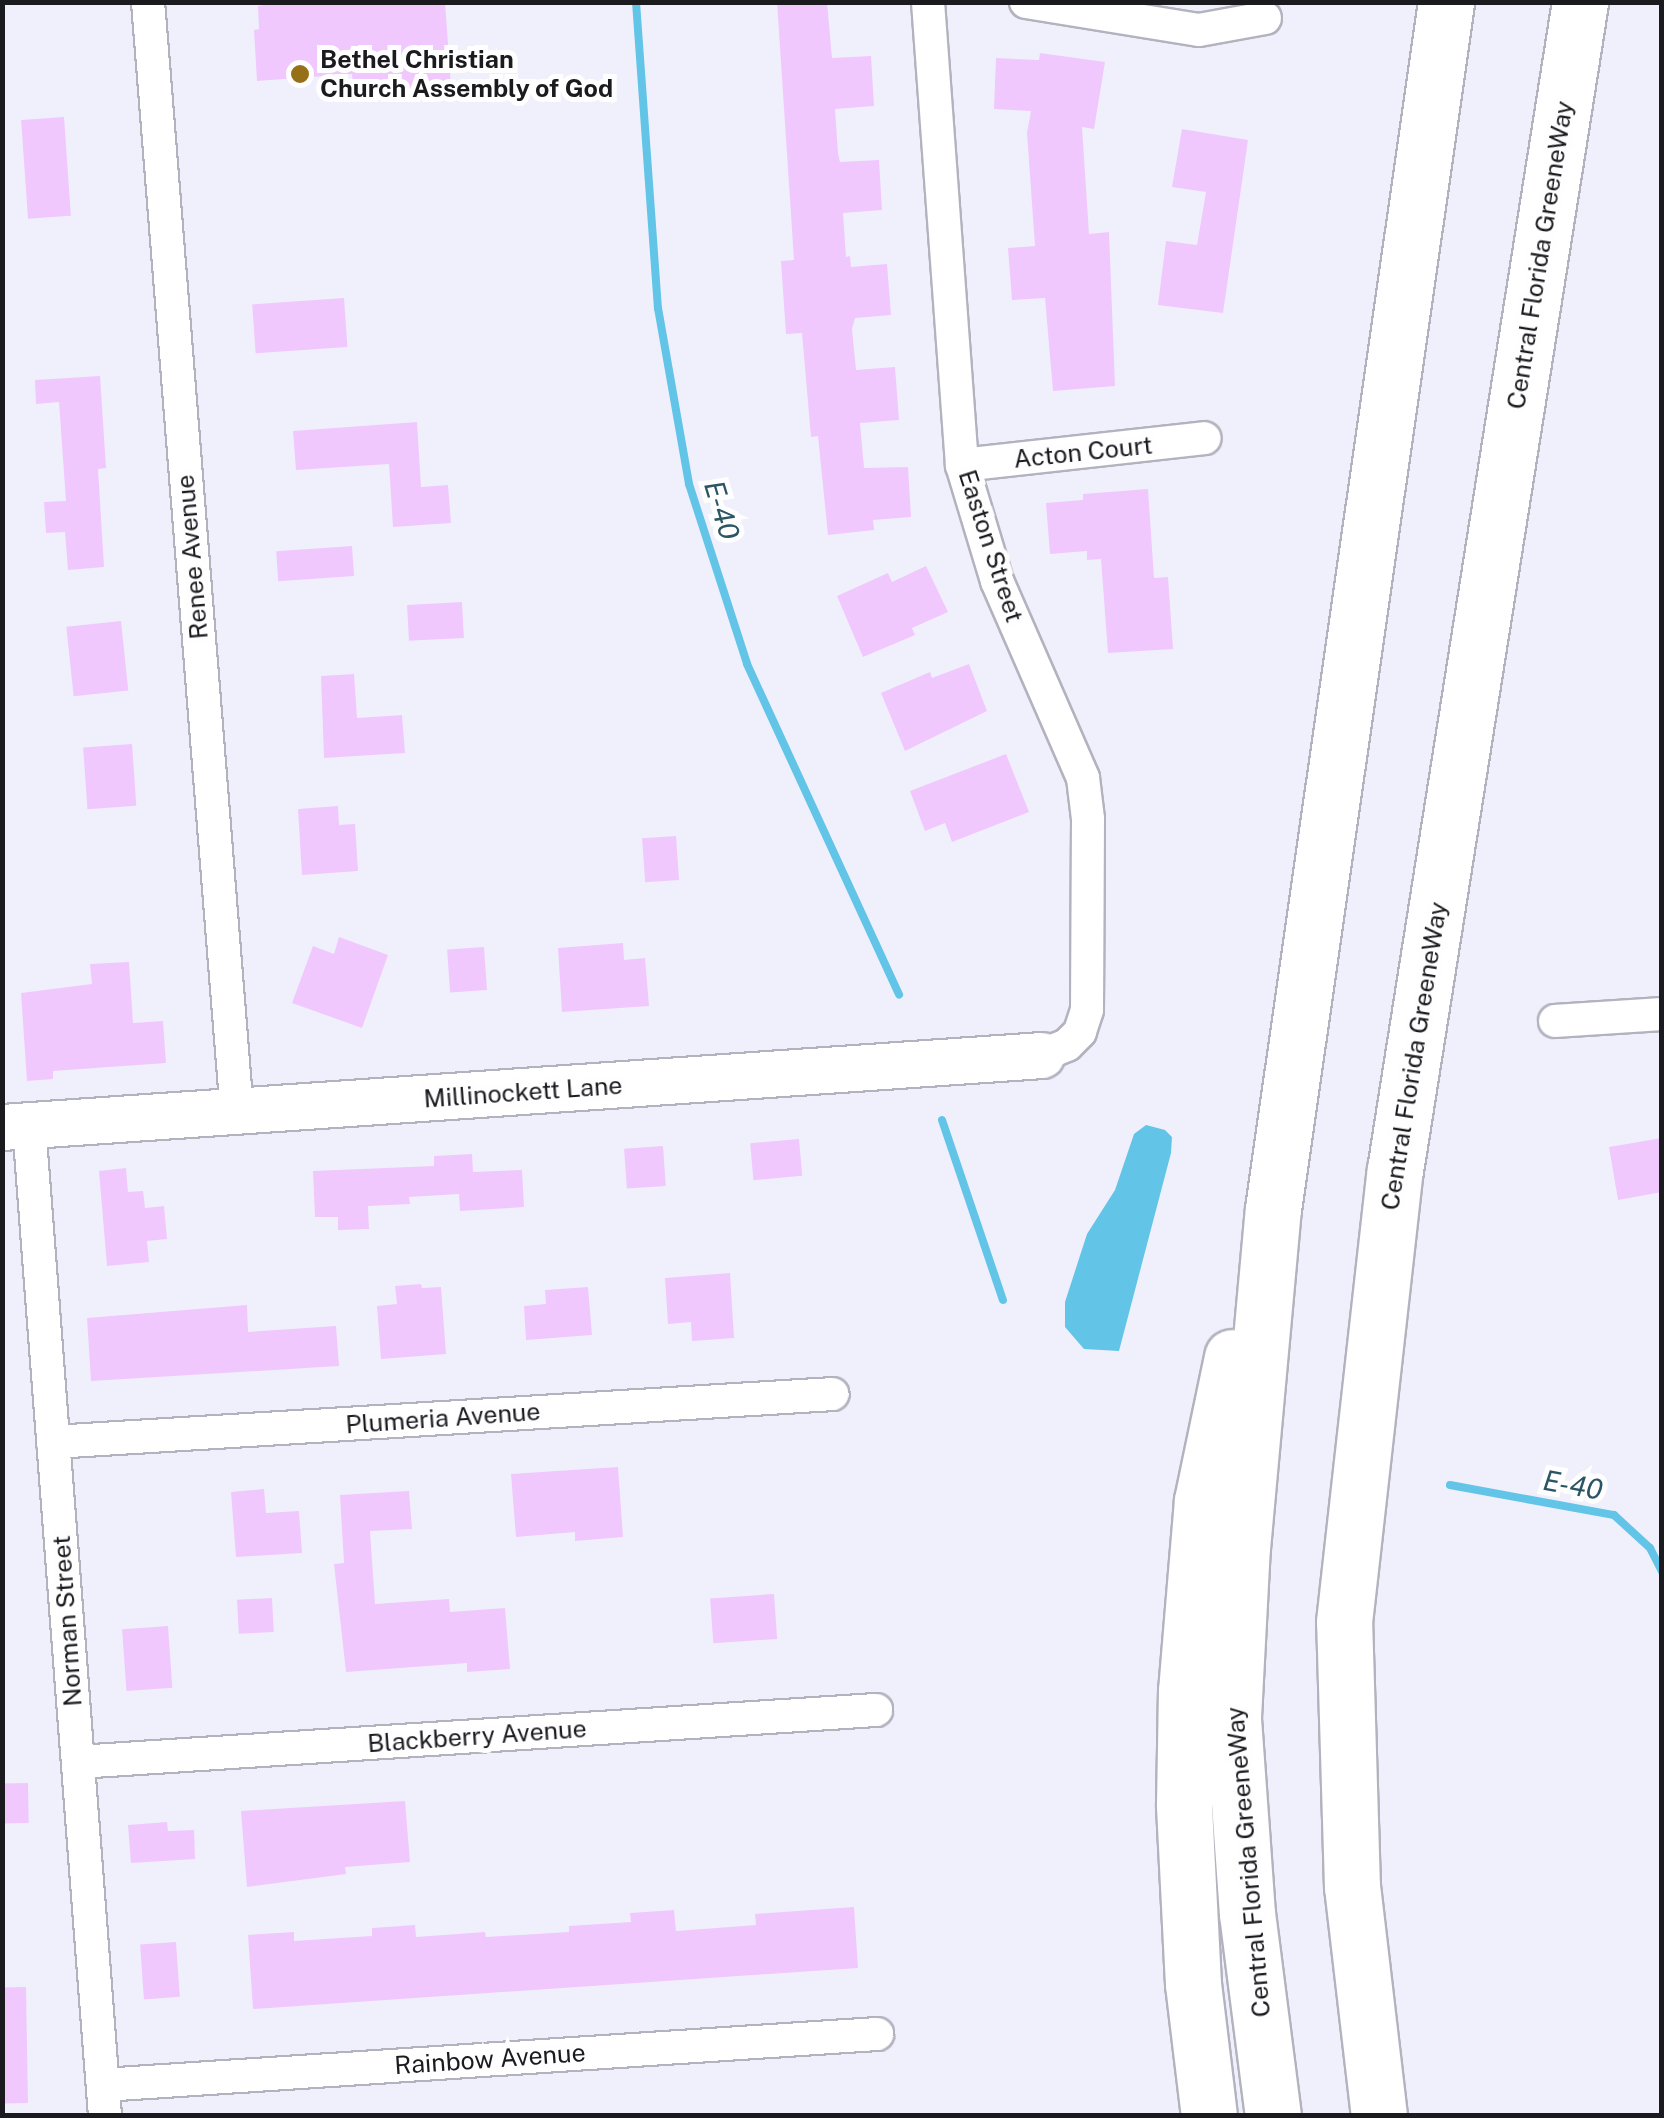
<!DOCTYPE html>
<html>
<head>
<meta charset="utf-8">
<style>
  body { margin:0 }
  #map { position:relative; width:1664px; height:2118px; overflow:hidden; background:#f0f0fd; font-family:"Public Sans",sans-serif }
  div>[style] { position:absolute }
  .water>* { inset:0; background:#62c4e7 }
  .stream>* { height:8px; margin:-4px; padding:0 4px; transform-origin:4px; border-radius:4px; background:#62c4e7 }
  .building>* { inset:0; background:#f0c8fd; transform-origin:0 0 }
  .roads { filter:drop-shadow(2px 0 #b3b3bf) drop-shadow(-2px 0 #b3b3bf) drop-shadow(0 2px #b3b3bf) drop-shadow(0 -2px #b3b3bf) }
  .street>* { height:32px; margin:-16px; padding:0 16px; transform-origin:16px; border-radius:16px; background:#fff }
  .secondary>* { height:45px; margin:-22.5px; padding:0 22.5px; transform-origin:22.5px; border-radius:22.5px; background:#fff }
  .highway>* { height:55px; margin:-27.5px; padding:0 27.5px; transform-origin:27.5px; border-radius:27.5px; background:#fff }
  .dots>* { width:28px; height:28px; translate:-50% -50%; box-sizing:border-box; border:5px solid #fefefe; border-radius:50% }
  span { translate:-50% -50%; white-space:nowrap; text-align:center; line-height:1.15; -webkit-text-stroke:10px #fefefe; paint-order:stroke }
  .poi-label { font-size:25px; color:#1b1a1f; font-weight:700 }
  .left { translate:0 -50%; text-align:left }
  .street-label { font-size:25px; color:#1b1a1f }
  .water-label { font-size:28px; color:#2a5564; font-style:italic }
  .frame { position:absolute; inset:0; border:5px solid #1b1a1f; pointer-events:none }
</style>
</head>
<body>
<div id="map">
  <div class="water">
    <div style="clip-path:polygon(1146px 1125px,1165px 1130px,1172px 1137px,1171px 1153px,1119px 1351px,1084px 1349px,1065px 1327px,1065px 1302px,1087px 1234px,1115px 1190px,1134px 1134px)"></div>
  </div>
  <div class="stream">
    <div style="left:636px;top:2px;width:307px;rotate:85.9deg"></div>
    <div style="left:658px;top:308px;width:179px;rotate:80deg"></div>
    <div style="left:689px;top:484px;width:189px;rotate:72.1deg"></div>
    <div style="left:747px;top:664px;width:364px;rotate:65.3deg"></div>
    <div style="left:942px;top:1120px;width:190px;rotate:71.3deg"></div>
    <div style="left:1450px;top:1485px;width:167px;rotate:10.4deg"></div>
    <div style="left:1614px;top:1515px;width:49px;rotate:42.5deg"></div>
    <div style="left:1650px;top:1548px;width:27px;rotate:63deg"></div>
  </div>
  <div class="building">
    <div style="clip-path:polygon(280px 2px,445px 2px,451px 86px,354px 93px,352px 74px,257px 81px,254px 30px,259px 29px,258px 6px)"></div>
    <div style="clip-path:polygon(777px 2px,827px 2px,832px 58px,871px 56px,874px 106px,835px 109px,838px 153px,840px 162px,879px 160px,882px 210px,843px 213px,846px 257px,850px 256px,851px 267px,887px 264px,891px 315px,855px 318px,852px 329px,856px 370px,895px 367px,899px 420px,860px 423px,864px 468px,908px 467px,911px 517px,873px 520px,874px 530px,828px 535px,818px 436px,811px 437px,802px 333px,786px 334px,781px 261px,794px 260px)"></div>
    <div style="clip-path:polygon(1040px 53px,1105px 62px,1094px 129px,1082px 127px,1089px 234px,1109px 232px,1115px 386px,1053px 391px,1045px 298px,1012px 300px,1008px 248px,1035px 246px,1027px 133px,1031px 111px,994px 109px,996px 58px,1039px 60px)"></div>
    <div style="left:64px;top:117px;width:99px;height:43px;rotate:86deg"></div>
    <div style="clip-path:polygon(1182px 129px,1248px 140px,1223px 313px,1158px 305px,1166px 241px,1197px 245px,1206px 192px,1172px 187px)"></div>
    <div style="left:344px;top:298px;width:49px;height:92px;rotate:86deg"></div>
    <div style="clip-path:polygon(100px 376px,106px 468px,98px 469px,104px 567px,68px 570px,65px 532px,46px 533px,44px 502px,66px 501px,59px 402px,36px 404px,35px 380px)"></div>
    <div style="clip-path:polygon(417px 422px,421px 487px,448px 485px,451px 523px,393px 527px,389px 464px,296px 470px,293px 431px)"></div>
    <div style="clip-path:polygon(1148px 489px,1154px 578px,1168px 577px,1173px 649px,1108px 653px,1101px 559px,1087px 560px,1087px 551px,1050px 554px,1046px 503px,1083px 500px,1083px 494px)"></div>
    <div style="left:352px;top:546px;width:30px;height:76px;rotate:86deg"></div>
    <div style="clip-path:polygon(926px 566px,948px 612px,912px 628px,915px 635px,863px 657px,837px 596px,888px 573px,892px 582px)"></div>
    <div style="left:462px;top:602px;width:36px;height:55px;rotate:87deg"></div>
    <div style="left:121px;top:621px;width:70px;height:55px;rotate:84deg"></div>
    <div style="clip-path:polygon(969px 664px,987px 711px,905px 751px,881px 693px,930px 672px,932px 678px)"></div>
    <div style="clip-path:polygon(354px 674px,357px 718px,402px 715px,405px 753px,324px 758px,321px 676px)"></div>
    <div style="left:132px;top:744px;width:62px;height:49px;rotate:86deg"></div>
    <div style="clip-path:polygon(1006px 754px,1029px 812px,952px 842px,945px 823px,925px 831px,910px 791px)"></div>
    <div style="clip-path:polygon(338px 806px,339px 825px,355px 824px,358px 871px,302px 875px,298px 809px)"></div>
    <div style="left:676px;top:836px;width:44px;height:34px;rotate:86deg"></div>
    <div style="clip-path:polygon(339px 937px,388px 955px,362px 1028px,292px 1003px,313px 946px,334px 954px)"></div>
    <div style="clip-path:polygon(623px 943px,624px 960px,645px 958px,649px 1006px,562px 1012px,558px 948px)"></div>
    <div style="left:484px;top:947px;width:43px;height:37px;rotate:86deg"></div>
    <div style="clip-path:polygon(129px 962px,133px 1023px,163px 1021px,166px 1063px,53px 1071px,53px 1079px,27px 1081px,21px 993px,92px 984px,90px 964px)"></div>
    <div style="clip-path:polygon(1662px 1138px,1662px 1192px,1618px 1200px,1609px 1147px)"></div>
    <div style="left:799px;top:1139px;width:37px;height:49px;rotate:85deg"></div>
    <div style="left:663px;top:1146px;width:40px;height:39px;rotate:86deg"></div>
    <div style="clip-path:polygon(472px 1154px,473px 1172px,522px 1170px,524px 1207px,460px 1211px,459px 1194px,409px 1197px,410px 1204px,368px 1206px,369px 1229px,338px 1230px,338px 1217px,315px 1217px,313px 1171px,434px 1166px,434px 1156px)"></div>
    <div style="clip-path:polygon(126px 1168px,128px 1192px,143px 1191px,145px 1208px,164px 1206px,167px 1239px,147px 1241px,149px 1262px,107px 1266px,99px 1171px)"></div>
    <div style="clip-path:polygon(730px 1273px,734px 1338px,692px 1341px,691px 1322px,668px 1324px,665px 1278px)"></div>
    <div style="clip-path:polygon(421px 1284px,422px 1288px,441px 1287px,446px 1354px,381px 1359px,377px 1306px,397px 1304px,395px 1286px)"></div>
    <div style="clip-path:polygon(588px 1287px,592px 1335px,526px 1340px,524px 1306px,546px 1304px,545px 1290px)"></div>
    <div style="clip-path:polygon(247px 1305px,248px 1332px,336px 1326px,339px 1366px,91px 1381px,87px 1318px)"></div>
    <div style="clip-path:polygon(618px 1467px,623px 1537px,575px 1541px,575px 1532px,516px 1537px,511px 1474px)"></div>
    <div style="clip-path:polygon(264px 1489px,266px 1513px,299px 1511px,302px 1553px,236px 1557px,231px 1492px)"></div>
    <div style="clip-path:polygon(409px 1491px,412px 1529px,370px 1531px,375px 1604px,449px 1599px,450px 1612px,505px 1608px,510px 1669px,467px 1672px,467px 1663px,346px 1672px,334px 1564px,344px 1563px,340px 1495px)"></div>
    <div style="left:774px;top:1594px;width:45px;height:64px;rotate:86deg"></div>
    <div style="left:272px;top:1598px;width:34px;height:35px;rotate:87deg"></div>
    <div style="left:168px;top:1626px;width:62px;height:46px;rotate:86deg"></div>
    <div style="left:28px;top:1783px;width:40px;height:26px;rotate:89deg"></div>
    <div style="clip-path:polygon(405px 1801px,410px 1862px,345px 1867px,346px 1874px,247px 1887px,241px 1811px)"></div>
    <div style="clip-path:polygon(167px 1822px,168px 1831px,194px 1830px,195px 1859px,131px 1863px,128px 1825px)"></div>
    <div style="clip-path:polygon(854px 1907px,858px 1968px,253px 2009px,248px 1935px,294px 1932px,294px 1941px,372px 1936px,372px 1928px,415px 1925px,416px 1937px,485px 1932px,486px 1937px,569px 1932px,569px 1926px,631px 1922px,630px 1913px,674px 1910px,676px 1931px,756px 1925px,755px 1914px)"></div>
    <div style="left:176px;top:1942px;width:55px;height:36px;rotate:86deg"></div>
    <div style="left:26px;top:1987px;width:116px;height:24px;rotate:89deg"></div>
  </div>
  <div class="roads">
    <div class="street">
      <div style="left:148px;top:2px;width:1114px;rotate:85.42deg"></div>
      <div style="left:928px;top:2px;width:464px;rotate:85.8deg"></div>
      <div style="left:962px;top:465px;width:121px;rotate:73.2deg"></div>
      <div style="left:997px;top:581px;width:215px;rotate:66.4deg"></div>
      <div style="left:1083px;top:778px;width:41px;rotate:83deg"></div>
      <div style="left:1088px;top:819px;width:191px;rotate:90.3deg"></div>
      <div style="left:1087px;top:1010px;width:23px;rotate:108deg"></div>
      <div style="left:1080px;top:1032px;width:18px;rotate:135deg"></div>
      <div style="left:1067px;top:1045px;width:27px;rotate:158deg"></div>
      <div style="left:1026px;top:2px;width:175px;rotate:9.2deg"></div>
      <div style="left:1199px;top:30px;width:67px;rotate:-10.3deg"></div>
      <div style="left:962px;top:465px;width:244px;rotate:-6.3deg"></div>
      <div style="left:1555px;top:1021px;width:107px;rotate:-3.7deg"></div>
      <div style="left:29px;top:1126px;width:993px;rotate:85.61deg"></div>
      <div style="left:53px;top:1442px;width:781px;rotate:-3.52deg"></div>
      <div style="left:78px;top:1762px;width:800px;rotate:-3.73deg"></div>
      <div style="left:103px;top:2085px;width:776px;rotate:-3.77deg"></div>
    </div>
    <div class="secondary">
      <div style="left:2px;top:1127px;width:1042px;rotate:-3.96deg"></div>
    </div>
    <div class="highway">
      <div style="left:1209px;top:2116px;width:133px;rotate:-96.9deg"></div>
      <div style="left:1193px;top:1984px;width:180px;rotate:-92.9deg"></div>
      <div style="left:1184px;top:1804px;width:113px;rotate:-89deg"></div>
      <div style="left:1186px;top:1691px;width:191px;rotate:-85.2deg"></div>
      <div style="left:1202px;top:1501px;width:147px;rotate:-78.2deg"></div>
      <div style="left:1273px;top:2116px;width:204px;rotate:-97.3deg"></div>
      <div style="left:1247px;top:1914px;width:197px;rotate:-94.1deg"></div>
      <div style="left:1233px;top:1717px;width:169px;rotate:-87deg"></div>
      <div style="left:1242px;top:1548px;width:340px;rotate:-84.8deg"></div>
      <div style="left:1273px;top:1209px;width:1219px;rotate:-81.84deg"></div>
      <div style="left:1379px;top:2116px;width:231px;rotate:-96.7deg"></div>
      <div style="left:1352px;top:1887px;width:265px;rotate:-91.7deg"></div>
      <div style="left:1344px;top:1622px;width:455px;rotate:-83.6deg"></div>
      <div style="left:1395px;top:1170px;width:1183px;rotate:-81deg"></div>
    </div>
  </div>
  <div class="dots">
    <div style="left:300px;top:74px;background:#966f19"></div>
  </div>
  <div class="poi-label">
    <span class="left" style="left:320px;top:74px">Bethel Christian<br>Church Assembly of God</span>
  </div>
  <div class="street-label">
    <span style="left:1540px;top:255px;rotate:-81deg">Central Florida GreeneWay</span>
    <span style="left:1083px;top:452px;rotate:-6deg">Acton Court</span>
    <span style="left:991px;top:546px;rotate:72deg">Easton Street</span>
    <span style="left:192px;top:557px;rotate:-95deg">Renee Avenue</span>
    <span style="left:1414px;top:1056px;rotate:-81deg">Central Florida GreeneWay</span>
    <span style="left:523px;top:1092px;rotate:-4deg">Millinockett Lane</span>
    <span style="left:443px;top:1418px;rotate:-4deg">Plumeria Avenue</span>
    <span style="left:67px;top:1621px;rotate:-94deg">Norman Street</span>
    <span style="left:477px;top:1736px;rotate:-4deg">Blackberry Avenue</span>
    <span style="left:1248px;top:1862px;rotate:-95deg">Central Florida GreeneWay</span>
    <span style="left:490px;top:2059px;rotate:-4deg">Rainbow Avenue</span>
  </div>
  <div class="water-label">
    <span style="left:722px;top:510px;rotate:73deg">E-40</span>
    <span style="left:1573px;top:1485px;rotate:10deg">E-40</span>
  </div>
  <div class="frame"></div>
</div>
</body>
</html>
